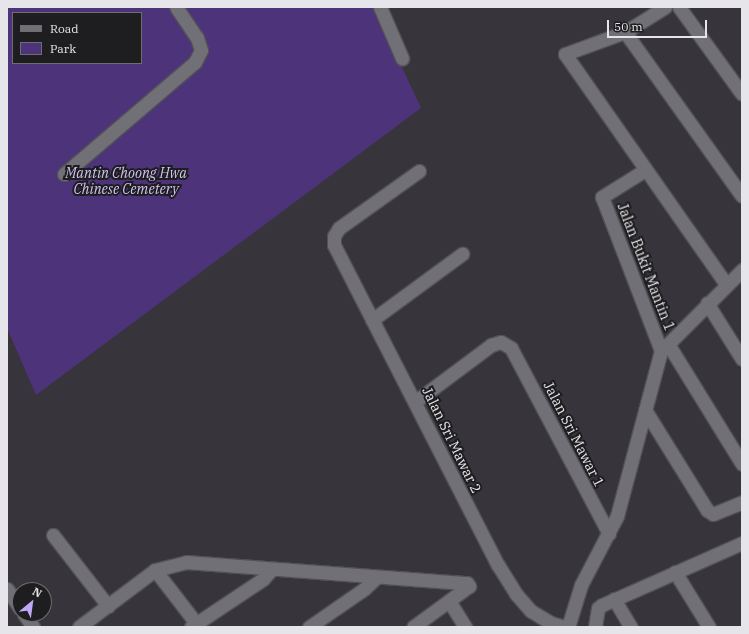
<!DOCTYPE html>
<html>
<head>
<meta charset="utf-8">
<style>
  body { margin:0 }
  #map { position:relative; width:749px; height:634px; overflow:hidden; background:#37353b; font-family:"IBM Plex Serif",serif }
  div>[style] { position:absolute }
  .green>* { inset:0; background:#4d337a }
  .roads { filter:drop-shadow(1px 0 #525156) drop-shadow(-1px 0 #525156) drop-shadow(0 1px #525156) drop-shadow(0 -1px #525156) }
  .minor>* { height:13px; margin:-6.5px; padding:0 6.5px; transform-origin:6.5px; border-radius:6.5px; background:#717076 }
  span { translate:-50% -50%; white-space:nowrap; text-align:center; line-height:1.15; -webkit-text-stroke:4px #1e1d20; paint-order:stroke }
  .park-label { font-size:14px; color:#cec2ef; font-style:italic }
  .street-label { font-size:14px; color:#e6e5e9 }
  .frame { position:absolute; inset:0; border:8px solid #e6e5e9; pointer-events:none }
  .legend { position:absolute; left:12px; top:12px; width:130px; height:52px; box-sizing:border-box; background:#1e1d20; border:1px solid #6e6d70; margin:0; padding:5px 7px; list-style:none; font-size:12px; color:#e6e5e9 }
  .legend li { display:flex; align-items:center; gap:8px; height:20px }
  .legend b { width:20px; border:1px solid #6e6d70 }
  .north { position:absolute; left:12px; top:582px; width:40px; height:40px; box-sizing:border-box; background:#1e1d20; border:1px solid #6e6d70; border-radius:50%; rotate:29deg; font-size:11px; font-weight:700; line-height:16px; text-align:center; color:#e6e5e9 }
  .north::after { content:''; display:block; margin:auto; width:14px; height:18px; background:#bfa9f4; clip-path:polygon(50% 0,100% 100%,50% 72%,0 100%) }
  .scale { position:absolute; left:607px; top:20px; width:100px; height:18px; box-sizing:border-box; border:2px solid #e6e5e9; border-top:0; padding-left:5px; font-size:12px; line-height:14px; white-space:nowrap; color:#e6e5e9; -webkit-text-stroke:3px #1e1d20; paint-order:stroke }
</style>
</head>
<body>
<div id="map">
  <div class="green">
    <div style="clip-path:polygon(evenodd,7px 7px,374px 7px,421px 108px,36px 395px,7px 328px,7px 7px,13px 13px,141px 13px,141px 63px,13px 63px,13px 13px)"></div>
  </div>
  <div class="roads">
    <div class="minor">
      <div style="left:380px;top:7px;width:56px;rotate:66.7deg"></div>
      <div style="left:665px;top:7px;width:47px;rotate:148deg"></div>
      <div style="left:625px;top:32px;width:64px;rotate:159.9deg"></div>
      <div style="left:565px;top:54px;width:281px;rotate:55deg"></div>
      <div style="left:679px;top:7px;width:107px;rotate:54.1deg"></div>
      <div style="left:625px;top:32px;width:201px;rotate:54.5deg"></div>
      <div style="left:645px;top:170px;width:51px;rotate:147.9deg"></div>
      <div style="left:602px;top:197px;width:165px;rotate:69deg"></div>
      <div style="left:419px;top:171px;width:98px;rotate:144.5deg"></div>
      <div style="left:339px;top:228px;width:9px;rotate:122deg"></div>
      <div style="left:334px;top:236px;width:9px;rotate:90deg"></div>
      <div style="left:334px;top:245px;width:360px;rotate:62.9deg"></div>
      <div style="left:498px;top:565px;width:34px;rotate:58deg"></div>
      <div style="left:516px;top:594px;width:23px;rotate:49deg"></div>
      <div style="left:531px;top:611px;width:23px;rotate:31deg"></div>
      <div style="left:551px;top:623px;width:15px;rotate:16deg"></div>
      <div style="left:64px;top:174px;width:172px;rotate:-40.5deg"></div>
      <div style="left:195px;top:62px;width:13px;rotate:-63deg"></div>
      <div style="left:201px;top:50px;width:13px;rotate:-108deg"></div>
      <div style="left:197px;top:38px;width:37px;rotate:-124deg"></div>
      <div style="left:707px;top:303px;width:66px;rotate:58deg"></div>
      <div style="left:372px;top:320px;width:112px;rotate:-36.3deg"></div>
      <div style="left:668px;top:344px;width:141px;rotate:58.3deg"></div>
      <div style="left:416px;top:401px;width:94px;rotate:-36.7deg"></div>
      <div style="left:491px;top:345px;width:10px;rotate:-17deg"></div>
      <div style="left:501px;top:342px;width:12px;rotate:31deg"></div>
      <div style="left:511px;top:348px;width:210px;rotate:62.2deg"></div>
      <div style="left:645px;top:410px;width:118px;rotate:58.2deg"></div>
      <div style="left:707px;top:510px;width:7px;rotate:34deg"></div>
      <div style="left:713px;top:514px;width:31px;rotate:-22deg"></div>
      <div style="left:53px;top:535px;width:90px;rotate:52.2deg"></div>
      <div style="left:155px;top:570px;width:72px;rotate:52.3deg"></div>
      <div style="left:675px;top:572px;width:65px;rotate:58.3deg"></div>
      <div style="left:7px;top:589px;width:23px;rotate:56deg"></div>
      <div style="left:614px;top:599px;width:33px;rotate:59deg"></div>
      <div style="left:449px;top:601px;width:31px;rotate:58deg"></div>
      <div style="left:24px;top:614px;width:16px;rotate:55deg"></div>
      <div style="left:79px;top:627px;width:95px;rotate:-36.9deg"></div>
      <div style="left:155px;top:570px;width:32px;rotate:-14deg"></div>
      <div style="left:186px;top:562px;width:282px;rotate:4.3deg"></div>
      <div style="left:467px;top:583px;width:4px;rotate:56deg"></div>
      <div style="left:469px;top:586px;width:69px;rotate:143.8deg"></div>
      <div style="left:191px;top:627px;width:87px;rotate:-33.7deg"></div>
      <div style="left:263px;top:579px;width:13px;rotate:-48deg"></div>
      <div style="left:309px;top:627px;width:67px;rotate:-34.6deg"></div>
      <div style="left:364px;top:589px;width:16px;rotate:-43deg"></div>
      <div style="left:568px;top:627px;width:44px;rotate:-72.8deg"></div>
      <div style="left:581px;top:585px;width:78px;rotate:-62.4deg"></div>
      <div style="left:617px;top:516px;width:171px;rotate:-75.1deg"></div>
      <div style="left:661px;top:351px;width:115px;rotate:-45deg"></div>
      <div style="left:595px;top:627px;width:19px;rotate:-81deg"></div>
      <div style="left:598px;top:608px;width:5px;rotate:-37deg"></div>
      <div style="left:602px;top:605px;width:153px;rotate:-23.9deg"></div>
    </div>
  </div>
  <div class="park-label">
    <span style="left:126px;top:181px">Mantin Choong Hwa<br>Chinese Cemetery</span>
  </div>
  <div class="street-label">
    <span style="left:646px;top:267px;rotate:69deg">Jalan Bukit Mantin 1</span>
    <span style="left:574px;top:434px;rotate:63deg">Jalan Sri Mawar 1</span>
    <span style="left:452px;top:440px;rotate:64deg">Jalan Sri Mawar 2</span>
  </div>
  <div class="frame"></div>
  <ul class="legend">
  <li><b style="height:5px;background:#717076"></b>Road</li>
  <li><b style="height:11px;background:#4d337a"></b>Park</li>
  </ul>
  <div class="north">N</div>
  <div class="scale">50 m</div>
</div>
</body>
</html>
